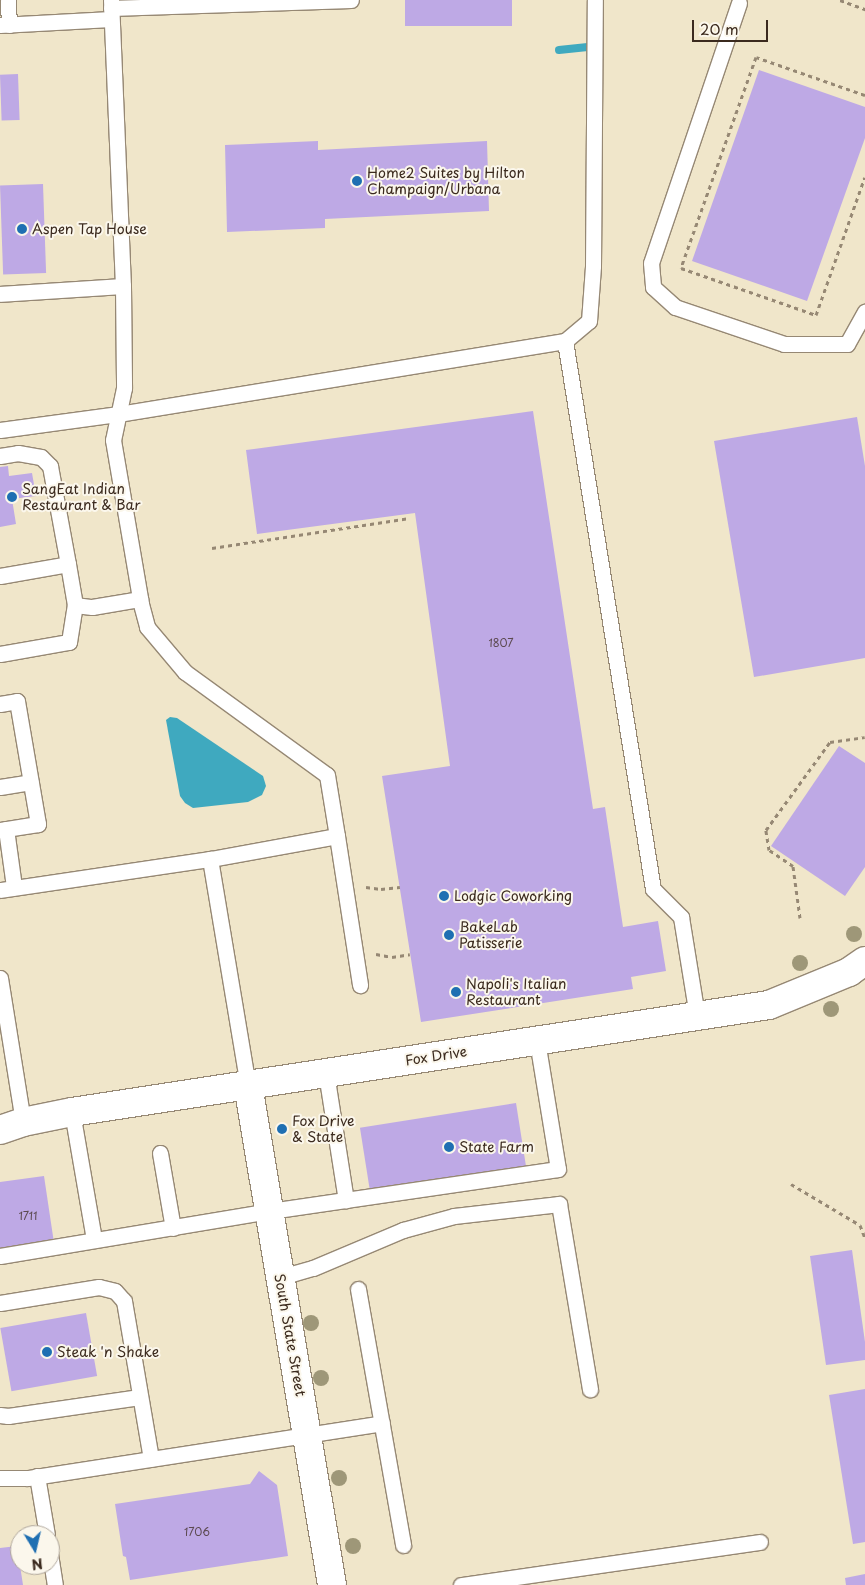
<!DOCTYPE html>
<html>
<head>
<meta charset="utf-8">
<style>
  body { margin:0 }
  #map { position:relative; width:865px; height:1585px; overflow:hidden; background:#f0e6ca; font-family:"Playpen Sans",sans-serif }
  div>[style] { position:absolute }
  .water>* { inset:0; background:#3fa9bf }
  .stream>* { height:8px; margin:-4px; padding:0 4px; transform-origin:4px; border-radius:4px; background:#3fa9bf }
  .building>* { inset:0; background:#bea9e5; transform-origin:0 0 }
  .path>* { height:3px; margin-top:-1.5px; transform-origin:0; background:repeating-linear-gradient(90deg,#968874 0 4px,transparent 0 8px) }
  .roads { filter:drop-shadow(1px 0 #968874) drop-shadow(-1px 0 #968874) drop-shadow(0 1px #968874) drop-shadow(0 -1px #968874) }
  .lane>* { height:15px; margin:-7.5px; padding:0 7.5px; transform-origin:7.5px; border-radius:7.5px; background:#fff }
  .street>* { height:28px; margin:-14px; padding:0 14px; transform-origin:14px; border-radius:14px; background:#fff }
  .secondary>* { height:28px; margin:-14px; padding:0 14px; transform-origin:14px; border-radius:14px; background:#fff }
  .trees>* { width:16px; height:16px; margin:-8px; border-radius:50%; background:#9e9778 }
  .dots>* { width:14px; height:14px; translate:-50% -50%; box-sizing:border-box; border:2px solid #fbf7ec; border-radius:50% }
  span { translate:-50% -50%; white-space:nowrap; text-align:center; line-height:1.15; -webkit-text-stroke:4px #fbf7ec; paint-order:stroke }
  .number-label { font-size:11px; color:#5c4a50 }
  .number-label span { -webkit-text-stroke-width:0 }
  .poi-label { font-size:14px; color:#3b2a1e }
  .left { translate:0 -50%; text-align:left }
  .street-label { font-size:14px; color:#3b2a1e }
  .north { position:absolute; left:10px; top:1525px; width:50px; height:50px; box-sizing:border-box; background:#fbf7ec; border:1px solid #aea59a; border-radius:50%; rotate:171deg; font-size:14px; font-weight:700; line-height:20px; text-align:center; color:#3b2a1e }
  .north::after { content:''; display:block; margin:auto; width:18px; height:22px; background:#1f6fb2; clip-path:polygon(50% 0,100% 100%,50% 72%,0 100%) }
  .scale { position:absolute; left:692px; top:20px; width:76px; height:22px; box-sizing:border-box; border:2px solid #3b2a1e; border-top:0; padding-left:6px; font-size:15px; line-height:18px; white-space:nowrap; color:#3b2a1e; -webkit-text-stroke:4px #fbf7ec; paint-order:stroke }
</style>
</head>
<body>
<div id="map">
  <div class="water">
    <div style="clip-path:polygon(170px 717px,177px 718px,263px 776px,266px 786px,262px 795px,248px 802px,193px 808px,185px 803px,180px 796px,166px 720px)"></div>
  </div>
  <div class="stream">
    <div style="left:559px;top:50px;width:36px;rotate:-6deg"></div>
  </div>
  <div class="building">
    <div style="left:405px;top:0;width:107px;height:26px"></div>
    <div style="clip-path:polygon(759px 70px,865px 107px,865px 138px,807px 301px,692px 261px)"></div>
    <div style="left:18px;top:74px;width:46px;height:18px;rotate:88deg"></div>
    <div style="clip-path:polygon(318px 141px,318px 150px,487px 141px,489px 211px,325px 219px,325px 228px,227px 232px,225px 145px)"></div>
    <div style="left:43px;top:184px;width:89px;height:43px;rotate:88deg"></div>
    <div style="clip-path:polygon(533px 411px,593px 809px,605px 807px,623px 927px,658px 921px,666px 971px,631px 977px,633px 989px,421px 1022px,382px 776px,450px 766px,415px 513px,257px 534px,246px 450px)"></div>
    <div style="clip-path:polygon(857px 417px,865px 466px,865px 658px,754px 677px,714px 441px)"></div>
    <div style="clip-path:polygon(8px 466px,9px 476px,32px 473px,36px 496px,12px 499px,16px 524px,0 527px,0 467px)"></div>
    <div style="clip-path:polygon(839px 746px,865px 763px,865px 867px,845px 896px,771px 846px)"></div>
    <div style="left:516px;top:1103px;width:67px;height:158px;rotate:81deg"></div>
    <div style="clip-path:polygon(44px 1176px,54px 1243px,0 1251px,0 1182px)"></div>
    <div style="clip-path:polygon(852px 1250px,865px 1342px,865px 1360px,826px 1365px,810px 1256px)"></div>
    <div style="left:86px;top:1313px;width:64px;height:87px;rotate:80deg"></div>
    <div style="clip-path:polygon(865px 1389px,865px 1542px,853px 1544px,829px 1395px)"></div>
    <div style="clip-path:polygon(259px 1471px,277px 1485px,288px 1556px,130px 1580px,126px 1557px,123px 1556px,115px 1504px,250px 1484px)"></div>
    <div style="clip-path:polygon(17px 1546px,23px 1585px,0 1585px,0 1548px)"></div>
    <div style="clip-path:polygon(865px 1574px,865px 1585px,846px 1585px,845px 1578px)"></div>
  </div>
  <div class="path">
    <div style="left:840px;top:0;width:27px;rotate:20deg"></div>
    <div style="left:865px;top:95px;width:115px;rotate:-160.8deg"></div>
    <div style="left:756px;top:57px;width:224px;rotate:109.6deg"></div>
    <div style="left:681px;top:268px;width:143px;rotate:19.2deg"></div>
    <div style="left:816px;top:315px;width:146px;rotate:-70.5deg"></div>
    <div style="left:212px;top:548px;width:200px;rotate:-8.6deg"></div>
    <div style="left:366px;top:887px;width:15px;rotate:8deg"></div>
    <div style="left:381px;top:889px;width:19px;rotate:-6deg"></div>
    <div style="left:800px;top:918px;width:52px;rotate:-97.7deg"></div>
    <div style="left:793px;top:866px;width:29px;rotate:-146deg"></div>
    <div style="left:769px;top:850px;width:20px;rotate:-99deg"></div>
    <div style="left:766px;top:830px;width:109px;rotate:-54deg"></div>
    <div style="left:830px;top:742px;width:35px;rotate:-8deg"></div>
    <div style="left:376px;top:954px;width:16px;rotate:11deg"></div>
    <div style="left:392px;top:957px;width:18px;rotate:-9deg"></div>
    <div style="left:791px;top:1184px;width:80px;rotate:30.7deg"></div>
    <div style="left:860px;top:1225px;width:14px;rotate:69deg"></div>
  </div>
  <div class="roads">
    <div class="lane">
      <div style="left:8px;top:0;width:25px;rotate:88deg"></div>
      <div style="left:111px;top:0;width:286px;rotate:87.6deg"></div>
      <div style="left:123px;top:286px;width:102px;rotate:89.4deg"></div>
      <div style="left:124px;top:388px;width:53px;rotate:101.9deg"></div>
      <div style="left:113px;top:440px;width:166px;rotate:80.3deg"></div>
      <div style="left:141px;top:604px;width:24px;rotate:75deg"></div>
      <div style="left:147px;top:627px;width:59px;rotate:49.8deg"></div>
      <div style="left:185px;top:672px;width:175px;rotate:36deg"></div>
      <div style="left:327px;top:775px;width:62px;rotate:80.7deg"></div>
      <div style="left:337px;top:836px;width:129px;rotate:169.7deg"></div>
      <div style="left:210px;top:859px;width:229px;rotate:80.5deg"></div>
      <div style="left:739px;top:3px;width:274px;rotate:108.7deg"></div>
      <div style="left:651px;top:263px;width:24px;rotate:85deg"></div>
      <div style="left:653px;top:287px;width:30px;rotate:42deg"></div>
      <div style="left:675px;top:307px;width:115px;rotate:18.7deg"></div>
      <div style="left:784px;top:344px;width:63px"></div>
      <div style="left:847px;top:344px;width:37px;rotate:-61deg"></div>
      <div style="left:111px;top:8px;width:240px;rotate:-1.9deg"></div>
      <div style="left:0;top:25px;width:111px;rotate:-3.1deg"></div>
      <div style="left:0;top:294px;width:123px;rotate:-3.7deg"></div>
      <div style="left:565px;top:341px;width:555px;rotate:80.88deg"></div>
      <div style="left:653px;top:889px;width:40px;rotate:45deg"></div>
      <div style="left:681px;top:917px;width:100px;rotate:80.8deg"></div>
      <div style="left:0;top:430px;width:120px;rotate:-7.7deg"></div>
      <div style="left:119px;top:414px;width:452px;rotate:-9.3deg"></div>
      <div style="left:565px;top:341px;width:31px;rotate:-40deg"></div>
      <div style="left:589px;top:321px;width:55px;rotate:-85.8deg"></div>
      <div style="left:593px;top:266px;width:266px;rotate:-89.6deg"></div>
      <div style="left:0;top:456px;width:18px;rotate:-9deg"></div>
      <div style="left:18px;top:453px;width:23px;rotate:10deg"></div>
      <div style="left:41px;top:457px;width:13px;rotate:45deg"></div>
      <div style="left:50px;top:466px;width:100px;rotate:79.6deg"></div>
      <div style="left:0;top:576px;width:69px;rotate:-10deg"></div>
      <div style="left:68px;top:564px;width:42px;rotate:80.3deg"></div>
      <div style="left:75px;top:605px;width:17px;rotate:7deg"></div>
      <div style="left:92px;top:607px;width:49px;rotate:-9.5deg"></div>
      <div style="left:0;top:654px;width:70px;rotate:-9.9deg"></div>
      <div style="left:69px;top:642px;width:37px;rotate:-81deg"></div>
      <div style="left:0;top:704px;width:17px;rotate:-10deg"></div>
      <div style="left:17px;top:701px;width:125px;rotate:80.3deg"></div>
      <div style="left:38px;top:824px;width:38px;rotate:171deg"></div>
      <div style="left:0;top:787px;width:31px;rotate:-9deg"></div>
      <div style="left:6px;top:829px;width:59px;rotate:82.1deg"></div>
      <div style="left:337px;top:836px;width:151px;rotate:81.2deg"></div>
      <div style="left:0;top:890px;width:212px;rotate:-8.4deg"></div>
      <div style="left:0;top:978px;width:146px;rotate:80.9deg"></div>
      <div style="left:326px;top:1073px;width:129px;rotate:81.1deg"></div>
      <div style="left:72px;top:1112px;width:130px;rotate:80.2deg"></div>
      <div style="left:160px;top:1153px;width:76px;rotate:80.2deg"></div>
      <div style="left:0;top:1256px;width:274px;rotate:-9.5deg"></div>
      <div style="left:270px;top:1211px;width:291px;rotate:-8.3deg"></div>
      <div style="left:558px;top:1169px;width:130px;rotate:-99.3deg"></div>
      <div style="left:281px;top:1277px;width:33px;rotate:-16deg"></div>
      <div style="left:313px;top:1268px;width:98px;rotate:-22.9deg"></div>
      <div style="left:403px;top:1230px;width:53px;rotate:-15.4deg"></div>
      <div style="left:454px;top:1216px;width:106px;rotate:-6.5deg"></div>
      <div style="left:559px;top:1204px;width:188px;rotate:80.5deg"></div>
      <div style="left:358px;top:1289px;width:260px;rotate:80deg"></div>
      <div style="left:0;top:1303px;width:100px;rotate:-9.2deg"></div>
      <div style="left:99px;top:1287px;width:16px;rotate:14deg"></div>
      <div style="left:115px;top:1291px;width:13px;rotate:48deg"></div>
      <div style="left:124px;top:1301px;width:160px;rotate:80.3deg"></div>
      <div style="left:0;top:1415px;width:8px;rotate:7deg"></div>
      <div style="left:8px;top:1416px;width:133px;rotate:-8.2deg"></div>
      <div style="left:37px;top:1476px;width:60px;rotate:80.4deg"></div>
      <div style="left:0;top:1478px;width:28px"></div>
      <div style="left:28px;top:1478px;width:358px;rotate:-8.8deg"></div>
      <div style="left:50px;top:1554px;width:31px;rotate:81deg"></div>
      <div style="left:461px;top:1585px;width:302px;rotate:-8.2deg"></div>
    </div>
    <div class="street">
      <div style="left:248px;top:1085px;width:507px;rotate:80.46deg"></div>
    </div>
    <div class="secondary">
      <div style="left:0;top:1130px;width:24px;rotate:-19deg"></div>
      <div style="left:23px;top:1122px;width:50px;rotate:-11.5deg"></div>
      <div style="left:72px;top:1112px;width:705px;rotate:-8.73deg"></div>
      <div style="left:769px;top:1005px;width:87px;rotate:-22.4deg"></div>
      <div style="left:849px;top:972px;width:19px;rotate:-35deg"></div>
    </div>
  </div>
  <div class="trees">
    <div style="left:854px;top:934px"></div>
    <div style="left:800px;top:963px"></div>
    <div style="left:831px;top:1009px"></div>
    <div style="left:311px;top:1323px"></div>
    <div style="left:321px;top:1378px"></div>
    <div style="left:339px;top:1478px"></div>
    <div style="left:353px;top:1546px"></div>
  </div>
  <div class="dots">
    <div style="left:357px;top:181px;background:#1f6fb2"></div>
    <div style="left:22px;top:229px;background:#1f6fb2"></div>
    <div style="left:12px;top:497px;background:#1f6fb2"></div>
    <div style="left:444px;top:896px;background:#1f6fb2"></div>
    <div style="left:449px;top:935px;background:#1f6fb2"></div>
    <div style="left:456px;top:992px;background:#1f6fb2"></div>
    <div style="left:282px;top:1129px;background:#1f6fb2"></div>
    <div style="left:449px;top:1147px;background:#1f6fb2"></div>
    <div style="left:47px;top:1352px;background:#1f6fb2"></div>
  </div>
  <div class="number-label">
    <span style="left:501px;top:643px">1807</span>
    <span style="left:28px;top:1216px">1711</span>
    <span style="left:197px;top:1532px">1706</span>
  </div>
  <div class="poi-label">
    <span class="left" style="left:367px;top:181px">Home2 Suites by Hilton<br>Champaign/Urbana</span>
    <span class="left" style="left:32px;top:229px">Aspen Tap House</span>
    <span class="left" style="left:22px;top:497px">SangEat Indian<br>Restaurant &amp; Bar</span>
    <span class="left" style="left:454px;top:896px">Lodgic Coworking</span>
    <span class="left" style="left:459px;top:935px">BakeLab<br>Patisserie</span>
    <span class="left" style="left:466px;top:992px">Napoli's Italian<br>Restaurant</span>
    <span class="left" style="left:292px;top:1129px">Fox Drive<br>&amp; State</span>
    <span class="left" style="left:459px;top:1147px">State Farm</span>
    <span class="left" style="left:57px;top:1352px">Steak 'n Shake</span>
  </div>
  <div class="street-label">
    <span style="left:436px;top:1056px;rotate:-9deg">Fox Drive</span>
    <span style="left:290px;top:1335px;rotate:80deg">South State Street</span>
  </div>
  <div class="north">N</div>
  <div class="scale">20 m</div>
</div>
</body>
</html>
